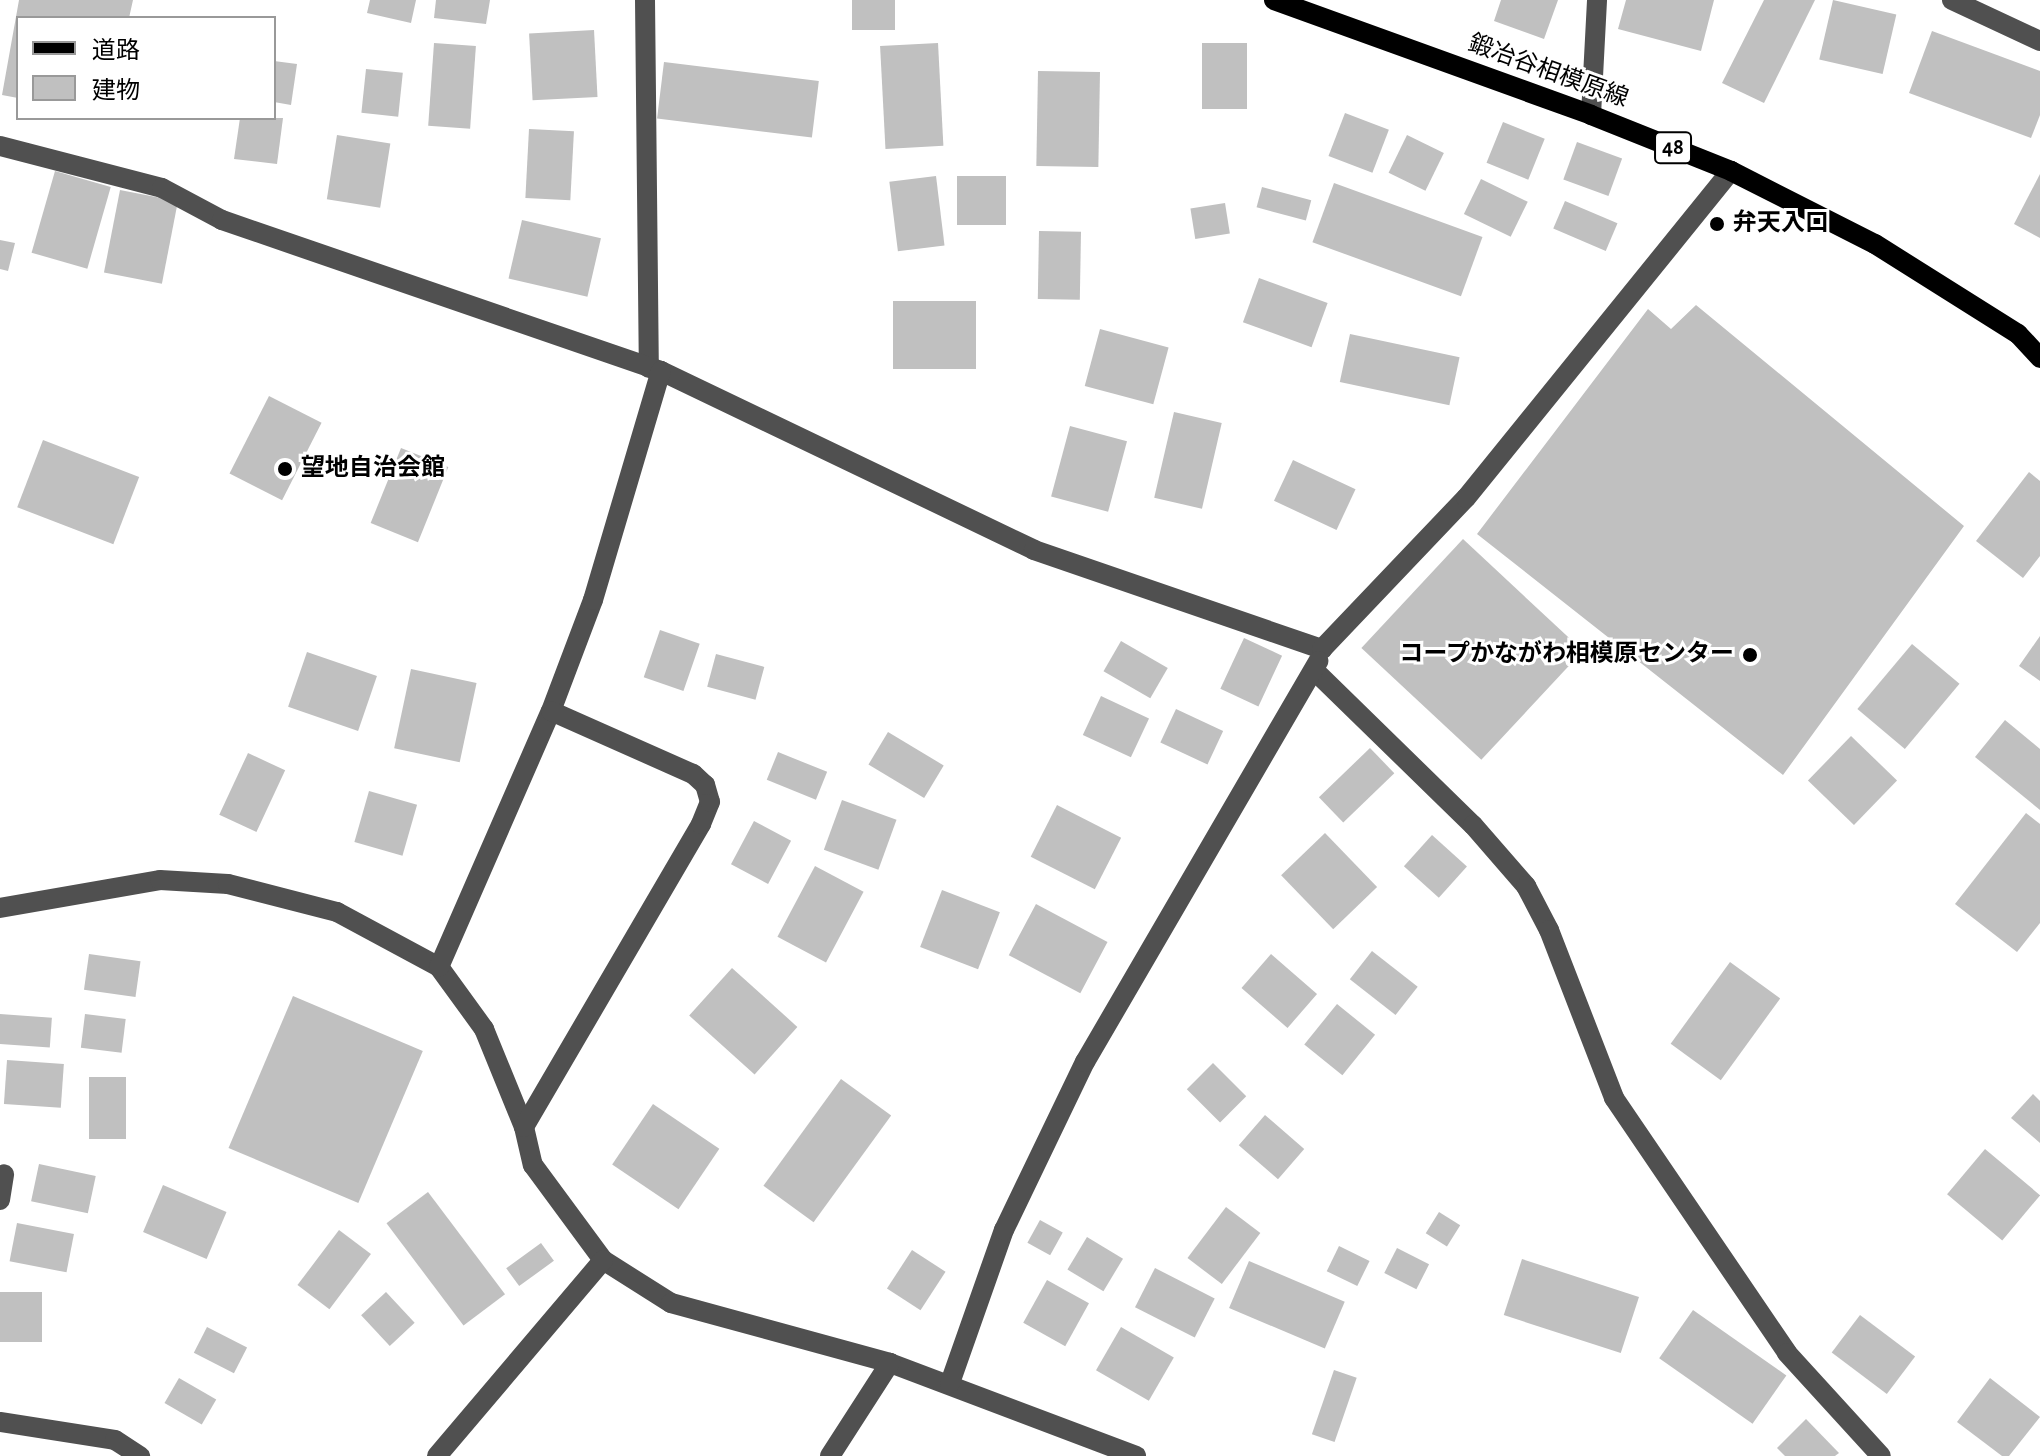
<!DOCTYPE html>
<html>
<head>
<meta charset="utf-8">
<style>
  body { margin:0 }
  #map { position:relative; width:2040px; height:1456px; overflow:hidden; background:#fff; font-family:"Alegreya Sans","Noto Sans JP",sans-serif }
  div>[style] { position:absolute }
  .building>* { inset:0; background:#c0c0c0; transform-origin:0 0 }
  .minor>* { height:20px; margin:-10px; padding:0 10px; transform-origin:10px; border-radius:10px; background:#505050 }
  .major>* { height:20px; margin:-10px; padding:0 10px; transform-origin:10px; border-radius:10px; background:#000 }
  .dots>* { width:22px; height:22px; translate:-50% -50%; box-sizing:border-box; border:4px solid #fff; border-radius:50% }
  span { translate:-50% -50%; white-space:nowrap; text-align:center; line-height:1.15; -webkit-text-stroke:6px #fff; paint-order:stroke }
  .shield-label span { padding:2px 6px; background:#fff; border:2px solid; border-radius:6px; -webkit-text-stroke-width:0 }
  .shield-label { font-size:22px; color:#000; font-weight:700 }
  .street-label { font-size:24px; color:#000 }
  .poi-label { font-size:24px; color:#000; font-weight:700 }
  .left { translate:0 -50%; text-align:left }
  .right { translate:-100% -50%; text-align:right }
  .legend { position:absolute; left:16px; top:16px; width:260px; height:104px; box-sizing:border-box; background:#fff; border:2px solid #999; margin:0; padding:10px 14px; list-style:none; font-size:24px; color:#000 }
  .legend li { display:flex; align-items:center; gap:16px; height:40px }
  .legend b { width:40px; border:2px solid #999 }
</style>
</head>
<body>
<div id="map">
  <div class="building">
    <div style="clip-path:polygon(19px 0,133px 0,129px 18px,18px 18px,18px 98px,2px 95px)"></div>
    <div style="clip-path:polygon(370px 0,416px 0,411px 23px,367px 13px)"></div>
    <div style="clip-path:polygon(436px 0,490px 0,486px 24px,434px 18px)"></div>
    <div style="left:852px;top:0;width:43px;height:30px"></div>
    <div style="clip-path:polygon(1501px 0,1558px 0,1544px 39px,1494px 21px)"></div>
    <div style="clip-path:polygon(1626px 0,1714px 0,1701px 51px,1618px 29px)"></div>
    <div style="clip-path:polygon(1764px 0,1815px 0,1764px 103px,1722px 83px)"></div>
    <div style="left:1833px;top:0;width:65px;height:61px;rotate:13deg"></div>
    <div style="left:594px;top:30px;width:67px;height:65px;rotate:87deg"></div>
    <div style="clip-path:polygon(1932px 31px,2040px 71px,2040px 115px,2031px 138px,1909px 93px)"></div>
    <div style="left:434px;top:43px;width:42px;height:83px;rotate:4deg"></div>
    <div style="left:938px;top:43px;width:103px;height:58px;rotate:87deg"></div>
    <div style="left:1202px;top:43px;width:45px;height:66px"></div>
    <div style="clip-path:polygon(274px 61px,297px 64px,291px 105px,274px 102px)"></div>
    <div style="left:664px;top:62px;width:156px;height:57px;rotate:7deg"></div>
    <div style="left:366px;top:69px;width:37px;height:44px;rotate:6deg"></div>
    <div style="left:1038px;top:71px;width:62px;height:95px;rotate:1deg"></div>
    <div style="left:1345px;top:113px;width:47px;height:46px;rotate:21deg"></div>
    <div style="clip-path:polygon(240px 118px,283px 118px,277px 164px,234px 159px)"></div>
    <div style="left:1503px;top:122px;width:45px;height:44px;rotate:22deg"></div>
    <div style="left:529px;top:129px;width:45px;height:69px;rotate:3deg"></div>
    <div style="left:337px;top:135px;width:54px;height:65px;rotate:9deg"></div>
    <div style="left:1407px;top:135px;width:41px;height:42px;rotate:26deg"></div>
    <div style="left:1577px;top:142px;width:48px;height:40px;rotate:20deg"></div>
    <div style="left:55px;top:171px;width:58px;height:85px;rotate:16deg"></div>
    <div style="clip-path:polygon(2040px 174px,2040px 238px,2014px 224px)"></div>
    <div style="left:936px;top:176px;width:70px;height:47px;rotate:83deg"></div>
    <div style="left:957px;top:176px;width:49px;height:49px"></div>
    <div style="left:1481px;top:179px;width:52px;height:39px;rotate:26deg"></div>
    <div style="left:1334px;top:183px;width:158px;height:63px;rotate:20deg"></div>
    <div style="left:1262px;top:187px;width:51px;height:21px;rotate:15deg"></div>
    <div style="left:120px;top:190px;width:59px;height:84px;rotate:11deg"></div>
    <div style="left:1565px;top:201px;width:57px;height:30px;rotate:23deg"></div>
    <div style="left:1225px;top:203px;width:31px;height:35px;rotate:81deg"></div>
    <div style="left:522px;top:220px;width:81px;height:60px;rotate:13deg"></div>
    <div style="left:1039px;top:231px;width:42px;height:68px;rotate:1deg"></div>
    <div style="clip-path:polygon(0 240px,15px 243px,8px 271px,0 269px)"></div>
    <div style="left:1259px;top:278px;width:73px;height:47px;rotate:20deg"></div>
    <div style="left:893px;top:301px;width:83px;height:68px"></div>
    <div style="clip-path:polygon(1696px 305px,1964px 526px,1783px 775px,1477px 534px,1648px 309px,1671px 329px)"></div>
    <div style="left:1100px;top:329px;width:71px;height:59px;rotate:15deg"></div>
    <div style="left:1350px;top:334px;width:112px;height:49px;rotate:12deg"></div>
    <div style="left:269px;top:396px;width:59px;height:87px;rotate:27deg"></div>
    <div style="left:1174px;top:412px;width:49px;height:88px;rotate:13deg"></div>
    <div style="left:1070px;top:426px;width:59px;height:73px;rotate:15deg"></div>
    <div style="left:43px;top:440px;width:103px;height:72px;rotate:21deg"></div>
    <div style="left:401px;top:448px;width:51px;height:81px;rotate:22deg"></div>
    <div style="left:1293px;top:460px;width:69px;height:45px;rotate:25deg"></div>
    <div style="clip-path:polygon(2029px 472px,2040px 481px,2040px 556px,2023px 578px,1976px 541px)"></div>
    <div style="left:1463px;top:539px;width:164px;height:149px;rotate:43deg"></div>
    <div style="left:660px;top:630px;width:42px;height:50px;rotate:19deg"></div>
    <div style="clip-path:polygon(2040px 636px,2040px 681px,2019px 666px)"></div>
    <div style="left:1244px;top:638px;width:42px;height:56px;rotate:25deg"></div>
    <div style="left:1121px;top:641px;width:54px;height:35px;rotate:30deg"></div>
    <div style="left:1912px;top:644px;width:62px;height:85px;rotate:40deg"></div>
    <div style="left:307px;top:652px;width:74px;height:58px;rotate:19deg"></div>
    <div style="left:716px;top:654px;width:50px;height:34px;rotate:15deg"></div>
    <div style="left:411px;top:669px;width:67px;height:81px;rotate:12deg"></div>
    <div style="left:1101px;top:696px;width:53px;height:43px;rotate:25deg"></div>
    <div style="left:1176px;top:709px;width:52px;height:37px;rotate:25deg"></div>
    <div style="clip-path:polygon(2005px 720px,2040px 749px,2040px 810px,1975px 757px)"></div>
    <div style="left:888px;top:732px;width:65px;height:38px;rotate:31deg"></div>
    <div style="left:1851px;top:736px;width:64px;height:62px;rotate:44deg"></div>
    <div style="left:1370px;top:748px;width:35px;height:71px;rotate:46deg"></div>
    <div style="left:778px;top:752px;width:53px;height:30px;rotate:22deg"></div>
    <div style="left:248px;top:753px;width:41px;height:68px;rotate:25deg"></div>
    <div style="left:369px;top:791px;width:50px;height:53px;rotate:16deg"></div>
    <div style="left:842px;top:800px;width:58px;height:53px;rotate:20deg"></div>
    <div style="left:1057px;top:805px;width:72px;height:58px;rotate:27deg"></div>
    <div style="clip-path:polygon(2026px 813px,2040px 824px,2040px 923px,2017px 952px,1955px 904px)"></div>
    <div style="left:754px;top:821px;width:42px;height:49px;rotate:28deg"></div>
    <div style="left:1325px;top:833px;width:75px;height:61px;rotate:46deg"></div>
    <div style="left:1432px;top:835px;width:47px;height:42px;rotate:42deg"></div>
    <div style="left:815px;top:866px;width:55px;height:80px;rotate:28deg"></div>
    <div style="left:942px;top:890px;width:62px;height:61px;rotate:21deg"></div>
    <div style="left:1036px;top:904px;width:81px;height:58px;rotate:28deg"></div>
    <div style="left:1372px;top:951px;width:58px;height:36px;rotate:38deg"></div>
    <div style="left:89px;top:954px;width:52px;height:36px;rotate:8deg"></div>
    <div style="left:1271px;top:954px;width:61px;height:45px;rotate:41deg"></div>
    <div style="left:1730px;top:962px;width:62px;height:101px;rotate:36deg"></div>
    <div style="left:732px;top:968px;width:88px;height:64px;rotate:42deg"></div>
    <div style="left:293px;top:996px;width:141px;height:165px;rotate:23deg"></div>
    <div style="left:1337px;top:1004px;width:49px;height:52px;rotate:39deg"></div>
    <div style="left:0;top:1014px;width:52px;height:30px;rotate:4deg"></div>
    <div style="left:85px;top:1014px;width:41px;height:34px;rotate:7deg"></div>
    <div style="left:7px;top:1060px;width:57px;height:44px;rotate:4deg"></div>
    <div style="left:1213px;top:1063px;width:47px;height:37px;rotate:45deg"></div>
    <div style="left:89px;top:1077px;width:37px;height:62px"></div>
    <div style="left:841px;top:1079px;width:62px;height:132px;rotate:36deg"></div>
    <div style="clip-path:polygon(2033px 1094px,2040px 1101px,2040px 1143px,2011px 1118px)"></div>
    <div style="left:653px;top:1104px;width:80px;height:73px;rotate:34deg"></div>
    <div style="left:1265px;top:1115px;width:52px;height:40px;rotate:41deg"></div>
    <div style="left:1985px;top:1149px;width:72px;height:59px;rotate:40deg"></div>
    <div style="left:39px;top:1164px;width:58px;height:38px;rotate:12deg"></div>
    <div style="left:163px;top:1185px;width:69px;height:51px;rotate:23deg"></div>
    <div style="left:428px;top:1192px;width:128px;height:52px;rotate:53deg"></div>
    <div style="left:1226px;top:1207px;width:43px;height:64px;rotate:37deg"></div>
    <div style="left:1439px;top:1212px;width:25px;height:25px;rotate:32deg"></div>
    <div style="left:1040px;top:1220px;width:26px;height:26px;rotate:29deg"></div>
    <div style="left:17px;top:1223px;width:58px;height:39px;rotate:11deg"></div>
    <div style="left:339px;top:1230px;width:40px;height:69px;rotate:37deg"></div>
    <div style="left:1087px;top:1237px;width:42px;height:38px;rotate:31deg"></div>
    <div style="left:541px;top:1243px;width:22px;height:43px;rotate:54deg"></div>
    <div style="left:1339px;top:1246px;width:34px;height:28px;rotate:26deg"></div>
    <div style="left:1397px;top:1248px;width:36px;height:28px;rotate:27deg"></div>
    <div style="left:912px;top:1250px;width:40px;height:46px;rotate:33deg"></div>
    <div style="left:1522px;top:1259px;width:123px;height:59px;rotate:18deg"></div>
    <div style="left:1249px;top:1261px;width:104px;height:51px;rotate:23deg"></div>
    <div style="left:1155px;top:1268px;width:67px;height:44px;rotate:27deg"></div>
    <div style="left:1047px;top:1280px;width:48px;height:49px;rotate:29deg"></div>
    <div style="left:0;top:1292px;width:42px;height:50px"></div>
    <div style="left:386px;top:1292px;width:42px;height:34px;rotate:47deg"></div>
    <div style="left:1693px;top:1310px;width:114px;height:59px;rotate:35deg"></div>
    <div style="left:1860px;top:1315px;width:69px;height:47px;rotate:37deg"></div>
    <div style="left:207px;top:1327px;width:45px;height:29px;rotate:27deg"></div>
    <div style="left:1121px;top:1327px;width:61px;height:50px;rotate:30deg"></div>
    <div style="left:1334px;top:1370px;width:24px;height:68px;rotate:19deg"></div>
    <div style="left:179px;top:1378px;width:43px;height:29px;rotate:30deg"></div>
    <div style="clip-path:polygon(1990px 1378px,2040px 1417px,2009px 1456px,2002px 1456px,1957px 1422px)"></div>
    <div style="clip-path:polygon(1806px 1419px,1839px 1453px,1835px 1456px,1785px 1456px,1777px 1448px)"></div>
  </div>
  <div class="minor">
    <div style="left:645px;top:0;width:368px;rotate:89.4deg"></div>
    <div style="left:1952px;top:0;width:97px;rotate:25deg"></div>
    <div style="left:1591px;top:115px;width:115px;rotate:-87deg"></div>
    <div style="left:0;top:146px;width:167px;rotate:14.5deg"></div>
    <div style="left:162px;top:188px;width:68px;rotate:28.1deg"></div>
    <div style="left:222px;top:220px;width:464px;rotate:19deg"></div>
    <div style="left:661px;top:371px;width:414px;rotate:25.6deg"></div>
    <div style="left:1034px;top:550px;width:305px;rotate:19deg"></div>
    <div style="left:1322px;top:649px;width:209px;rotate:-46.4deg"></div>
    <div style="left:1466px;top:498px;width:421px;rotate:-51deg"></div>
    <div style="left:1315px;top:671px;width:221px;rotate:44.3deg"></div>
    <div style="left:1473px;top:825px;width:81px;rotate:49deg"></div>
    <div style="left:1526px;top:886px;width:50px;rotate:62.4deg"></div>
    <div style="left:1549px;top:930px;width:180px;rotate:68.8deg"></div>
    <div style="left:1614px;top:1098px;width:308px;rotate:55.8deg"></div>
    <div style="left:1787px;top:1353px;width:139px;rotate:47.6deg"></div>
    <div style="left:0;top:908px;width:162px;rotate:-9.9deg"></div>
    <div style="left:160px;top:880px;width:68px;rotate:3.4deg"></div>
    <div style="left:228px;top:884px;width:113px;rotate:14.4deg"></div>
    <div style="left:337px;top:912px;width:116px;rotate:28.3deg"></div>
    <div style="left:439px;top:967px;width:77px;rotate:54deg"></div>
    <div style="left:484px;top:1029px;width:106px;rotate:67.8deg"></div>
    <div style="left:524px;top:1127px;width:39px;rotate:77deg"></div>
    <div style="left:533px;top:1165px;width:118px;rotate:53.6deg"></div>
    <div style="left:603px;top:1260px;width:80px;rotate:32.3deg"></div>
    <div style="left:671px;top:1303px;width:227px;rotate:15.3deg"></div>
    <div style="left:890px;top:1363px;width:263px;rotate:20.7deg"></div>
    <div style="left:439px;top:967px;width:279px;rotate:-66.4deg"></div>
    <div style="left:551px;top:711px;width:119px;rotate:-69.3deg"></div>
    <div style="left:593px;top:600px;width:239px;rotate:-73.5deg"></div>
    <div style="left:524px;top:1127px;width:351px;rotate:-59.7deg"></div>
    <div style="left:701px;top:824px;width:24px;rotate:-68deg"></div>
    <div style="left:710px;top:802px;width:18px;rotate:-106deg"></div>
    <div style="left:705px;top:785px;width:16px;rotate:-137deg"></div>
    <div style="left:693px;top:774px;width:155px;rotate:-156.1deg"></div>
    <div style="left:0;top:1200px;width:26px;rotate:-81deg"></div>
    <div style="left:950px;top:1383px;width:162px;rotate:-70.6deg"></div>
    <div style="left:1004px;top:1230px;width:187px;rotate:-64.3deg"></div>
    <div style="left:1085px;top:1062px;width:464px;rotate:-59.8deg"></div>
    <div style="left:0;top:1422px;width:116px;rotate:8.9deg"></div>
    <div style="left:115px;top:1440px;width:30px;rotate:33deg"></div>
    <div style="left:437px;top:1456px;width:257px;rotate:-49.7deg"></div>
    <div style="left:830px;top:1456px;width:111px;rotate:-57.2deg"></div>
  </div>
  <div class="major">
    <div style="left:1274px;top:0;width:337px;rotate:19.9deg"></div>
    <div style="left:1591px;top:115px;width:151px;rotate:21.8deg"></div>
    <div style="left:1731px;top:171px;width:161px;rotate:26.9deg"></div>
    <div style="left:1875px;top:244px;width:169px;rotate:32.2deg"></div>
    <div style="left:2018px;top:334px;width:33px;rotate:47deg"></div>
  </div>
  <div class="dots">
    <div style="left:1717px;top:224px;background:#000"></div>
    <div style="left:285px;top:469px;background:#000"></div>
    <div style="left:1750px;top:655px;background:#000"></div>
  </div>
  <div class="shield-label">
    <span style="left:1673px;top:148px">48</span>
  </div>
  <div class="street-label">
    <span style="left:1548px;top:72px;rotate:20deg">鍛冶谷相模原線</span>
  </div>
  <div class="poi-label">
    <span class="left" style="left:1733px;top:224px">弁天入口</span>
    <span class="left" style="left:301px;top:469px">望地自治会館</span>
    <span class="right" style="left:1734px;top:655px">コープかながわ相模原センター</span>
  </div>
  <ul class="legend">
  <li><b style="height:10px;background:#000"></b>道路</li>
  <li><b style="height:22px;background:#c0c0c0"></b>建物</li>
  </ul>
</div>
</body>
</html>
